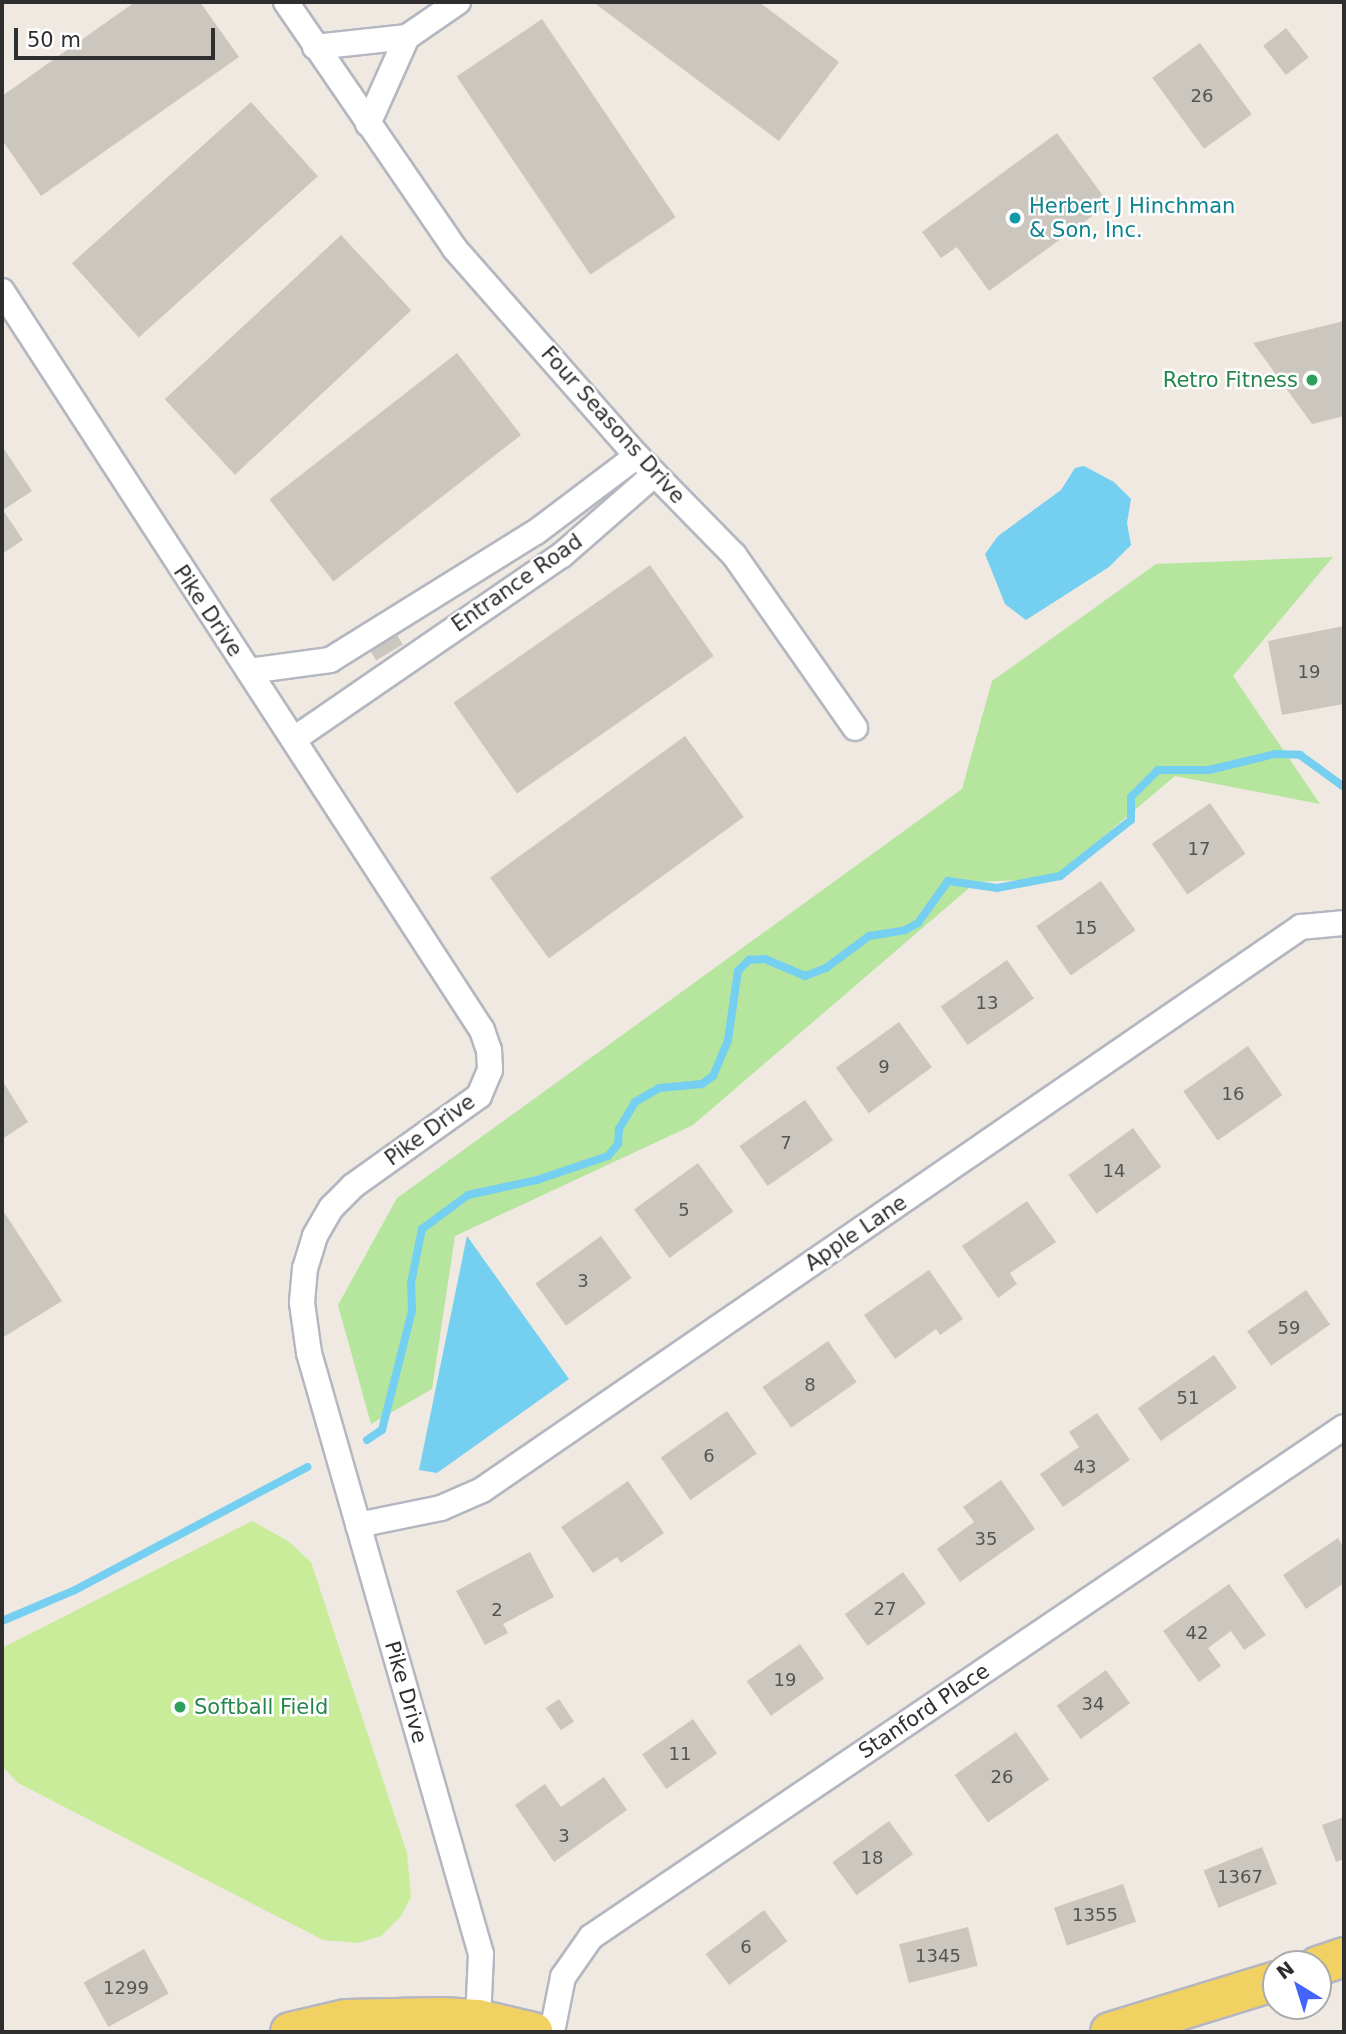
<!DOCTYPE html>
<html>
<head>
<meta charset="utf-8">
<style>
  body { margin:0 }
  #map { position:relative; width:1346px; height:2034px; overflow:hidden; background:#efe9e1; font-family:"DejaVu Sans",sans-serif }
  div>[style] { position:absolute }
  .green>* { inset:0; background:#b6e59e }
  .pitch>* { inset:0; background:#c9ec9a }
  .water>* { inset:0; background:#75cff0 }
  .stream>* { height:8px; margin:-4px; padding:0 4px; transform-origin:4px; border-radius:4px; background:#75cff0 }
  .building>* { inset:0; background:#cbc7bf; transform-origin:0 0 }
  .roads { filter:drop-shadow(2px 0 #b4b7c1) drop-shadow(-2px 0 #b4b7c1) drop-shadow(0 2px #b4b7c1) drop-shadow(0 -2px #b4b7c1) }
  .street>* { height:24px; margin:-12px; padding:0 12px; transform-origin:12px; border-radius:12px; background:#fff }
  .primary>* { height:38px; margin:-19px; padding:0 19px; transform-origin:19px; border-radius:19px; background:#f2d163 }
  .dots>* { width:19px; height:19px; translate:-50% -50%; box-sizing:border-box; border:4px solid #fff; border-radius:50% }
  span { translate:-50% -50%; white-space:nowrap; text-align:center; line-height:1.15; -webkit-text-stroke:5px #fff; paint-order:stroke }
  .number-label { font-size:18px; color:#555452 }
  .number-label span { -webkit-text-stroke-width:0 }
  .culture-label { font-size:21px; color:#0d838f }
  .left { translate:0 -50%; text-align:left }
  .leisure-label { font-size:21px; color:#27864d }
  .right { translate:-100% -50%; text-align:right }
  .street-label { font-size:21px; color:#2e2e2e }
  .frame { position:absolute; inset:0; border:4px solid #2e2e2e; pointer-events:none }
  .north { position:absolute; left:1262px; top:1950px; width:70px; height:70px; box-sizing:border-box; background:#fff; border:2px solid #ababab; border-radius:50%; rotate:322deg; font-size:19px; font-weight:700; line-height:28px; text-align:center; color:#2e2e2e }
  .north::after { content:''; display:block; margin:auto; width:24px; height:32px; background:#4264fb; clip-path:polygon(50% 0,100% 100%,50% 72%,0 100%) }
  .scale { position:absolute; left:14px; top:28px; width:201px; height:32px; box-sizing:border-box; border:4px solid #2e2e2e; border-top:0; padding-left:9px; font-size:21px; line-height:24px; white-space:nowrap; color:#2e2e2e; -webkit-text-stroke:5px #fff; paint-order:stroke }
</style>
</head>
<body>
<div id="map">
  <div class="green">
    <div style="clip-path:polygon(1333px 557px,1233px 676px,1320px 804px,1175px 776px,1053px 879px,976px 882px,693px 1125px,455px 1236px,432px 1389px,371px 1424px,338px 1305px,397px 1198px,962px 789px,992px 681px,1156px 564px)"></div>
  </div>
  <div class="pitch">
    <div style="clip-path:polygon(252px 1521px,288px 1541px,311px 1562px,407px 1853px,411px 1897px,401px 1916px,381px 1936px,357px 1943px,323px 1940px,18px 1783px,2px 1766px,2px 1648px)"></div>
  </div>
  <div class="water">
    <div style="clip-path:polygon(1084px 466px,1114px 482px,1131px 499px,1127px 523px,1131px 545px,1109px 567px,1026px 620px,1005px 604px,985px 554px,998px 536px,1061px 490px,1075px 468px)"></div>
    <div style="clip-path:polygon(467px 1236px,569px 1379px,437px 1473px,419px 1470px)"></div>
  </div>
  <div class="stream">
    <div style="left:367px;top:1440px;width:18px;rotate:-34deg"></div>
    <div style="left:382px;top:1430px;width:123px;rotate:-75.9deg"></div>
    <div style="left:412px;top:1311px;width:28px;rotate:-92deg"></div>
    <div style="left:411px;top:1283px;width:55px;rotate:-78.5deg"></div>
    <div style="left:422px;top:1229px;width:57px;rotate:-36.5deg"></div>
    <div style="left:468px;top:1195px;width:71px;rotate:-12.3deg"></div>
    <div style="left:537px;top:1180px;width:75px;rotate:-18.7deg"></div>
    <div style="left:608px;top:1156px;width:16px;rotate:-50deg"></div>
    <div style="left:618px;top:1144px;width:15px;rotate:-86deg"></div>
    <div style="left:619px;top:1129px;width:31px;rotate:-59deg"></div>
    <div style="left:635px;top:1102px;width:28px;rotate:-30deg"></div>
    <div style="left:659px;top:1088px;width:43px;rotate:-5.3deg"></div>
    <div style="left:702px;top:1084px;width:14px;rotate:-36deg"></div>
    <div style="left:713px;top:1076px;width:39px;rotate:-67deg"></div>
    <div style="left:728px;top:1040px;width:70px;rotate:-81.8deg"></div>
    <div style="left:738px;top:971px;width:16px;rotate:-45deg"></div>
    <div style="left:749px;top:960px;width:16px;rotate:-4deg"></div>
    <div style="left:765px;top:959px;width:43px;rotate:23deg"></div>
    <div style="left:805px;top:976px;width:22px;rotate:-21deg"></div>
    <div style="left:826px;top:968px;width:54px;rotate:-36.7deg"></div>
    <div style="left:869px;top:936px;width:36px;rotate:-9deg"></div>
    <div style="left:905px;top:930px;width:15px;rotate:-28deg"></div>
    <div style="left:918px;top:923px;width:52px;rotate:-54.5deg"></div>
    <div style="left:948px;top:881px;width:49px;rotate:8.1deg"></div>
    <div style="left:997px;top:888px;width:64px;rotate:-10.8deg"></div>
    <div style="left:1060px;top:876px;width:90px;rotate:-38.3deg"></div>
    <div style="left:1131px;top:820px;width:23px;rotate:-90deg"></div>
    <div style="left:1131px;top:797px;width:38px;rotate:-45deg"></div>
    <div style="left:1158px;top:770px;width:51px"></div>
    <div style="left:1209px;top:770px;width:68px;rotate:-13.6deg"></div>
    <div style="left:1275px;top:754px;width:25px;rotate:2deg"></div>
    <div style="left:1300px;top:755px;width:54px;rotate:36deg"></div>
    <div style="left:2px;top:1621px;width:79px;rotate:-23deg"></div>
    <div style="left:75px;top:1590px;width:263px;rotate:-27.9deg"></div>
  </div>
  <div class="building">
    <div style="clip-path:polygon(135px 2px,200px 2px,239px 57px,41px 196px,2px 140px,2px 96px)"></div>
    <div style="clip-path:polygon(593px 2px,759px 2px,839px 62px,779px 141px)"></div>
    <div style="left:542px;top:19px;width:239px;height:103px;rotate:56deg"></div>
    <div style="left:1286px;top:28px;width:37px;height:29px;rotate:52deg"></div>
    <div style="left:1200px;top:43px;width:88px;height:59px;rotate:54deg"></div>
    <div style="left:251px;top:102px;width:100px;height:241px;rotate:48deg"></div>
    <div style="clip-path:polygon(1057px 133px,1109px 204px,989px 291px,957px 247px,941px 258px,922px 232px)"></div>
    <div style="left:341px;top:235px;width:103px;height:241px;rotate:47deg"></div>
    <div style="clip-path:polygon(1344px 321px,1344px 416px,1312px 424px,1253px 343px)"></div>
    <div style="left:457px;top:353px;width:104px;height:238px;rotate:52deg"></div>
    <div style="clip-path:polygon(2px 446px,32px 491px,3px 510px,23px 540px,2px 554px)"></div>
    <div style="left:650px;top:565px;width:111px;height:240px;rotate:55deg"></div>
    <div style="clip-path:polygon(1344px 626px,1344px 704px,1282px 715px,1268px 641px)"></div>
    <div style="left:394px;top:630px;width:17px;height:31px;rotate:59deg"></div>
    <div style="left:685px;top:736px;width:100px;height:241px;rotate:54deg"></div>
    <div style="left:1210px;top:803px;width:62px;height:71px;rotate:55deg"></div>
    <div style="left:1101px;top:881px;width:60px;height:79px;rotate:55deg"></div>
    <div style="left:1007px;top:960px;width:47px;height:81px;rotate:55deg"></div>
    <div style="left:899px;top:1022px;width:56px;height:78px;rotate:54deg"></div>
    <div style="left:1248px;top:1046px;width:60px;height:79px;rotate:55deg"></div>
    <div style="clip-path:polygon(2px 1080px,28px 1122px,2px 1139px)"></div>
    <div style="left:805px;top:1100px;width:49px;height:80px;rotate:55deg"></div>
    <div style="left:1133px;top:1128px;width:48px;height:80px;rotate:54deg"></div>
    <div style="left:698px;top:1163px;width:60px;height:79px;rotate:54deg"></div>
    <div style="clip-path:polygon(1027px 1201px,1056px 1242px,1010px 1273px,1017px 1284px,998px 1298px,962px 1246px)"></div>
    <div style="clip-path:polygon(2px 1209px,62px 1301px,2px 1338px)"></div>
    <div style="left:601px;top:1236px;width:52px;height:81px;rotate:54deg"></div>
    <div style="clip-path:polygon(929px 1270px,963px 1319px,940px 1335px,936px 1329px,895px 1359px,864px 1315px)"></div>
    <div style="left:1306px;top:1290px;width:42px;height:72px;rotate:55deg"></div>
    <div style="left:828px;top:1341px;width:50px;height:80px;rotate:55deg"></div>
    <div style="left:1214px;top:1355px;width:40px;height:93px;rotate:55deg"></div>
    <div style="left:727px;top:1411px;width:52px;height:81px;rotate:55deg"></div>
    <div style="clip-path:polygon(1097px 1413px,1130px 1460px,1063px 1507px,1040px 1474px,1079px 1447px,1069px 1432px)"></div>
    <div style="clip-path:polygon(1001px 1480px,1035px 1529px,960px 1582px,937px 1549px,974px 1522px,963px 1507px)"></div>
    <div style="clip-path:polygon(628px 1481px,664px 1533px,621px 1563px,617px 1557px,593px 1573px,561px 1527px)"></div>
    <div style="clip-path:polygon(1338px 1538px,1344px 1548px,1344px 1583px,1306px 1609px,1283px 1575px)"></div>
    <div style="clip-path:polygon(530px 1552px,554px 1597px,503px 1624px,508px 1633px,485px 1645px,456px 1591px)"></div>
    <div style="left:903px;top:1572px;width:39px;height:72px;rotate:54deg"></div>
    <div style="clip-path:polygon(1229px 1584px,1266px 1635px,1244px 1650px,1231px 1631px,1208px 1648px,1221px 1666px,1199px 1682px,1163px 1631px)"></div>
    <div style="left:800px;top:1644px;width:42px;height:65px;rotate:55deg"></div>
    <div style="left:1106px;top:1670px;width:41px;height:61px;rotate:54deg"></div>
    <div style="left:559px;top:1699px;width:27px;height:16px;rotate:56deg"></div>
    <div style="left:693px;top:1719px;width:42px;height:62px;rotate:55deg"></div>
    <div style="left:1016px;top:1732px;width:58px;height:75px;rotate:55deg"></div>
    <div style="clip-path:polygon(604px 1777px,627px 1810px,554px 1862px,515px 1805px,545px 1784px,561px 1807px)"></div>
    <div style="clip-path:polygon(1344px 1817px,1344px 1859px,1336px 1862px,1322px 1825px)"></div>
    <div style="left:889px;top:1821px;width:41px;height:70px;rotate:54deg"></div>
    <div style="left:1262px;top:1847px;width:40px;height:63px;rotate:68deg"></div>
    <div style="left:1123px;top:1884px;width:40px;height:73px;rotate:71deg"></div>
    <div style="left:764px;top:1910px;width:39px;height:73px;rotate:53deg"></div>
    <div style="left:968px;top:1927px;width:40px;height:71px;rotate:76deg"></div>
    <div style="left:144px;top:1949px;width:51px;height:69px;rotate:61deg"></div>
  </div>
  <div class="roads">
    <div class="street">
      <div style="left:286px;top:2px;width:299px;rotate:55.6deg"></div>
      <div style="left:455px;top:249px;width:276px;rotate:48.7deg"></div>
      <div style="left:637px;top:456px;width:139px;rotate:45.6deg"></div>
      <div style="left:734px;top:555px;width:211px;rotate:55deg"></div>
      <div style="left:315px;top:47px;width:93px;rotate:-6.2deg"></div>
      <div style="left:407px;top:37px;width:62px;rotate:-34.5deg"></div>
      <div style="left:368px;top:124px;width:95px;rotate:-65.9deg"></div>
      <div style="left:2px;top:291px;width:881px;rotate:57deg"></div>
      <div style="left:482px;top:1030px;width:21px;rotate:71deg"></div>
      <div style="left:489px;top:1050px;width:20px;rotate:87deg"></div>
      <div style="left:490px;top:1070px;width:28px;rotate:113deg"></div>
      <div style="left:479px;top:1096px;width:155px;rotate:144.5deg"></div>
      <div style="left:353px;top:1186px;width:31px;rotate:135deg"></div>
      <div style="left:331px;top:1208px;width:32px;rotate:120deg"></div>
      <div style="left:315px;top:1236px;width:34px;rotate:107deg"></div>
      <div style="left:305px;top:1268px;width:35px;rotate:95deg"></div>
      <div style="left:302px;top:1303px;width:50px;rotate:82deg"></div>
      <div style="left:309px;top:1353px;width:625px;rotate:74.03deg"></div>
      <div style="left:481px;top:1954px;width:65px;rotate:92.6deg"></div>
      <div style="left:249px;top:671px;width:82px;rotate:-7.7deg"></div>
      <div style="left:330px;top:660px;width:243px;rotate:-31.9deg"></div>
      <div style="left:536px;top:532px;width:126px;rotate:-37deg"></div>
      <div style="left:294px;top:739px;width:325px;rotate:-34.5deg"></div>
      <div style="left:562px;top:555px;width:123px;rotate:-41.1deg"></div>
      <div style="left:358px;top:1525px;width:85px;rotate:-11.6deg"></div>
      <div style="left:441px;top:1508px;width:45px;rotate:-23.7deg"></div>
      <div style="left:482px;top:1490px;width:994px;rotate:-34.51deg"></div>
      <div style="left:1301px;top:927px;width:43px;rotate:-5.3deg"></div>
      <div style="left:552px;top:2032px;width:56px;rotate:-78.7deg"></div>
      <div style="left:563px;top:1977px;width:49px;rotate:-55deg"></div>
      <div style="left:591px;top:1937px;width:909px;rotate:-34.11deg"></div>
    </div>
    <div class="primary">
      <div style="left:1318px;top:1966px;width:28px;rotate:-19deg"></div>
      <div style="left:290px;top:2032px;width:57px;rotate:-13.1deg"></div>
      <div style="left:346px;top:2019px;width:95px;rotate:-1.2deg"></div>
      <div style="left:441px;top:2017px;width:37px;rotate:3deg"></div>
      <div style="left:478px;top:2019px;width:57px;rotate:13.1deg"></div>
      <div style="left:1110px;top:2032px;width:174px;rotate:-17.1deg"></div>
    </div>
  </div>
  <div class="dots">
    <div style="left:1015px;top:218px;background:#0f9aa8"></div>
    <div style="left:1312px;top:380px;background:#2e9e5b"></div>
    <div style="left:180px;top:1707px;background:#2e9e5b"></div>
  </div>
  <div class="number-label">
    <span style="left:1202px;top:96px">26</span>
    <span style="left:1309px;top:672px">19</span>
    <span style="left:1199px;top:849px">17</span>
    <span style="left:1086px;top:928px">15</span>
    <span style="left:987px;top:1003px">13</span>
    <span style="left:884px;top:1067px">9</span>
    <span style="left:1233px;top:1094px">16</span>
    <span style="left:786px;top:1143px">7</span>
    <span style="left:1114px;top:1171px">14</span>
    <span style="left:684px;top:1210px">5</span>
    <span style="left:583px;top:1281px">3</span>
    <span style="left:1289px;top:1328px">59</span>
    <span style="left:810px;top:1385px">8</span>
    <span style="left:1188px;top:1398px">51</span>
    <span style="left:709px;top:1456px">6</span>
    <span style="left:1085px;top:1467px">43</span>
    <span style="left:986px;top:1539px">35</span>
    <span style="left:885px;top:1609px">27</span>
    <span style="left:497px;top:1610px">2</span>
    <span style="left:1197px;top:1633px">42</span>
    <span style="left:785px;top:1680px">19</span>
    <span style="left:1093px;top:1704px">34</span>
    <span style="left:680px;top:1754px">11</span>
    <span style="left:1002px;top:1777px">26</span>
    <span style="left:564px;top:1836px">3</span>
    <span style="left:872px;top:1858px">18</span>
    <span style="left:1240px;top:1877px">1367</span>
    <span style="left:1095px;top:1915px">1355</span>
    <span style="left:746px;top:1947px">6</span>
    <span style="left:938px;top:1956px">1345</span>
    <span style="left:126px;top:1988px">1299</span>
  </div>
  <div class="culture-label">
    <span class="left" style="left:1029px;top:218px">Herbert J Hinchman<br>&amp; Son, Inc.</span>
  </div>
  <div class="leisure-label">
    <span class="right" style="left:1298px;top:380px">Retro Fitness</span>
    <span class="left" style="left:194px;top:1707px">Softball Field</span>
  </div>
  <div class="street-label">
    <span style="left:613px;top:425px;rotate:48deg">Four Seasons Drive</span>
    <span style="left:517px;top:583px;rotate:-35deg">Entrance Road</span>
    <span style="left:208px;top:611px;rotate:56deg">Pike Drive</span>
    <span style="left:430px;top:1130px;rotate:-36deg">Pike Drive</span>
    <span style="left:856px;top:1233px;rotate:-34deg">Apple Lane</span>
    <span style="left:406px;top:1692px;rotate:74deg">Pike Drive</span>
    <span style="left:924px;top:1711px;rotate:-34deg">Stanford Place</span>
  </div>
  <div class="frame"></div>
  <div class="north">N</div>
  <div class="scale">50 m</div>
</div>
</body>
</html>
